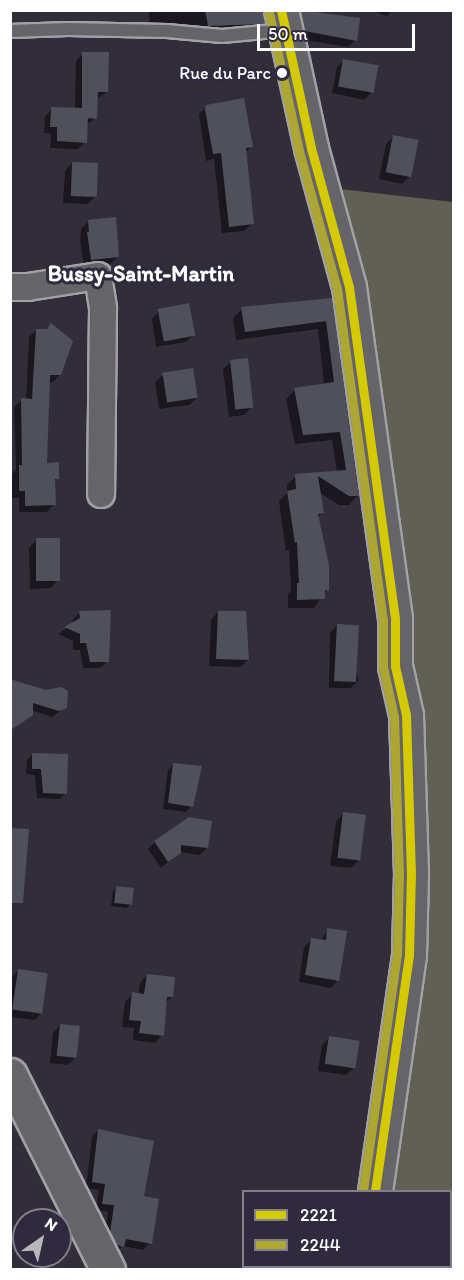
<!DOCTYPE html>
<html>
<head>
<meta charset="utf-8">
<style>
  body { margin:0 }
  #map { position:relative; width:464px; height:1280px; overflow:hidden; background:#312e39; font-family:Itim,sans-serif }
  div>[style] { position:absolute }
  .green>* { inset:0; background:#606055 }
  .shadow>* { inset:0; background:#0007 }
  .building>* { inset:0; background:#50505a; transform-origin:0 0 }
  .roads { filter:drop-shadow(2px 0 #a2a1a6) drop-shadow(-2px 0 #a2a1a6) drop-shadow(0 2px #a2a1a6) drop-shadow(0 -2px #a2a1a6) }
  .lane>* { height:12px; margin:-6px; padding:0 6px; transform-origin:6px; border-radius:6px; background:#656469 }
  .street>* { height:26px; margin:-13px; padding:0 13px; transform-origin:13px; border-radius:13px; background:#656469 }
  .secondary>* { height:33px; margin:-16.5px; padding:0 16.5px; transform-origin:16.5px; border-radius:16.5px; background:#656469 }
  .bus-1>* { height:9px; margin:-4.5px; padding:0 4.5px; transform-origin:4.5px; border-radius:4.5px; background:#d5c900 }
  .bus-2>* { height:9px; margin:-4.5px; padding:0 4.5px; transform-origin:4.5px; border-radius:4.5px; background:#ada633 }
  .dots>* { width:16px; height:16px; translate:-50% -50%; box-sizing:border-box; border:3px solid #2f2a3d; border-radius:50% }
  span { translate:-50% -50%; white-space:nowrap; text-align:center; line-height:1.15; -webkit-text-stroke:6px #2f2a3d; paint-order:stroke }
  .bus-label { font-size:18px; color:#fff }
  .right { translate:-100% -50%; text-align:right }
  .quarter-label { font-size:22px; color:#fff; font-weight:700 }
  .frame { position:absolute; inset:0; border:12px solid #fff; pointer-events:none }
  .legend { position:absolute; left:242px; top:1190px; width:210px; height:78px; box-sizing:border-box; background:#2f2a3d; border:2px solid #827f8b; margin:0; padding:8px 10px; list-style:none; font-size:18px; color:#fff }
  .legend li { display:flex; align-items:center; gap:12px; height:30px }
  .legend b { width:30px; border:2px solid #827f8b }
  .north { position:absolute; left:12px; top:1208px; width:60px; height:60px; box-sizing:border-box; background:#2f2a3d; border:2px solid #827f8b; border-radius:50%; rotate:34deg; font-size:16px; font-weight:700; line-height:24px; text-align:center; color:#fff }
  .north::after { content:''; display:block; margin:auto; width:21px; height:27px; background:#b7b6ba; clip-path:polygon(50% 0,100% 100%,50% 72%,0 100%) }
  .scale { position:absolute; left:257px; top:24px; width:158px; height:27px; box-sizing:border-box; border:3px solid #fff; border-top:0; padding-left:8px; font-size:18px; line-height:21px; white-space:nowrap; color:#fff; -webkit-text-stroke:4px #2f2a3d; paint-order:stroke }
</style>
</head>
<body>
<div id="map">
  <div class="green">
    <div style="clip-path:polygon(331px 188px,453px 202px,453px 1269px,402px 1269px,392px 1267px,450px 1266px,450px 1192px,384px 1191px,423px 952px)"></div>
  </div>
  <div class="shadow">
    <div style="clip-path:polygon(149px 10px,262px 10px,263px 23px,256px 30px,202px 33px,200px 25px,150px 28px)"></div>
    <div style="clip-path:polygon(299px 10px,358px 19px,356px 40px,348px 47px,298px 39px,293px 17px)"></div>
    <div style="clip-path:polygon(369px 10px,392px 10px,387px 16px)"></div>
    <div style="clip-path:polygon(83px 53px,107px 92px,97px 99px,96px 118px,86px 125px,85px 142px,78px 149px,50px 148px,51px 134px,44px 133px,45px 116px,52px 109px,75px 109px,76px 61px)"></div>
    <div style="clip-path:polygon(344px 61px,371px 93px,364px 100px,332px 93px,337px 67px)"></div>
    <div style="clip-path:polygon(207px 106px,251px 147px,245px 153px,252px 223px,245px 231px,222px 233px,214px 159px,206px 161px,199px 114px)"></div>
    <div style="clip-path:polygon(394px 136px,409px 177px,402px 184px,379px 179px,386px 144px)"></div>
    <div style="clip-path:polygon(72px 163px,95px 196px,88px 204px,63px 203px,65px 171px)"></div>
    <div style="clip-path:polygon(89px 221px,118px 257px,110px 264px,84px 267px,80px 241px,81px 229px)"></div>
    <div style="clip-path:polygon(330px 299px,357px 496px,349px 505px,339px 505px,319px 492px,323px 512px,318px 517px,327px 590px,314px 608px,288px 608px,288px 594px,291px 591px,289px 550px,286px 551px,279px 501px,287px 493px,287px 485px,296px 476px,337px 472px,332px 440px,295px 444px,286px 399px,295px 390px,324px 384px,318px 329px,236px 340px,233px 318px,242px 309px)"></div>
    <div style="clip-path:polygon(159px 311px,194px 334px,186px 342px,156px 347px,152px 319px)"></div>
    <div style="clip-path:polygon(36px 330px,46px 330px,60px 374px,53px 382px,48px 382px,46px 464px,57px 478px,53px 482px,54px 505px,47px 512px,19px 512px,19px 498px,12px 498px,12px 474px,16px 470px,14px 407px,22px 400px,26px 400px,29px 337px)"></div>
    <div style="clip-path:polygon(231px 362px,252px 407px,244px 415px,229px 417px,223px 369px)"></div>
    <div style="clip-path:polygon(163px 375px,197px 398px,189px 405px,159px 409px,155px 382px)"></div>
    <div style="clip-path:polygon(36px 540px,58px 580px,51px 588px,30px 589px,29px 548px)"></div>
    <div style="clip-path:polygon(80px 612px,108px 661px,100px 668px,83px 668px,80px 650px,73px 650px,73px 641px,58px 634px,73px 624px,73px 619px)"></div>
    <div style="clip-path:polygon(218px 612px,248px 660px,240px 667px,209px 666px,211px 620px)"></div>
    <div style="clip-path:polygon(337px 625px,359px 680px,351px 688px,329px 688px,330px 633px)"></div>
    <div style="clip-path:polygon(10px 681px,46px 692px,66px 707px,52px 717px,31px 710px,10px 730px)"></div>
    <div style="clip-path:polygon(33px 754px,66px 793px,60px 799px,37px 798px,35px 775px,26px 774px,27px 760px)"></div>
    <div style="clip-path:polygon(174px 764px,200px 768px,192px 806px,186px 812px,163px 809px,168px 770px)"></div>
    <div style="clip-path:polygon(343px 814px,358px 861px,351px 868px,330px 866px,336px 821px)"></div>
    <div style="clip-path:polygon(155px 842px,207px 848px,200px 855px,180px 852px,161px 868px,148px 849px)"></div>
    <div style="clip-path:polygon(116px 887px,130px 904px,127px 908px,111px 906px,113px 891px)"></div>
    <div style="clip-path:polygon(328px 930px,338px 980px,331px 988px,299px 982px,304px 947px,312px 939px,320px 941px)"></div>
    <div style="clip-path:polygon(18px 971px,42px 1012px,35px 1020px,10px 1017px,11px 978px)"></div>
    <div style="clip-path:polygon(147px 975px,172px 997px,164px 1004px,162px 1035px,155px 1043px,133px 1040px,134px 1028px,122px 1027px,125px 1002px,133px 994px,138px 995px,140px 983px)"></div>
    <div style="clip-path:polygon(60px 1025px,75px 1058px,68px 1065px,50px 1063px,53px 1033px)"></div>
    <div style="clip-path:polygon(330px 1037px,354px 1068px,346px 1075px,318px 1071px,322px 1045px)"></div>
    <div style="clip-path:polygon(98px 1130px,142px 1197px,150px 1243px,143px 1250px,122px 1246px,116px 1253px,104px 1241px,108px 1212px,96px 1210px,99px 1190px,86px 1188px,92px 1137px)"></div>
    <div style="clip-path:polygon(290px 1266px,301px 1266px,316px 1268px,287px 1270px)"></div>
  </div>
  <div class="building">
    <div style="clip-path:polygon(205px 10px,263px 10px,265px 24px,208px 26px)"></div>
    <div style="clip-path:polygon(300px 10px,360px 18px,357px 41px,305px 31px)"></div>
    <div style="clip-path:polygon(82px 52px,109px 52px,108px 92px,98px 92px,97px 119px,88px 118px,87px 143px,57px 141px,57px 127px,50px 127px,51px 107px,82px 108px)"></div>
    <div style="left:343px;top:59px;width:36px;height:28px;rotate:10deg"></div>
    <div style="clip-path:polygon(244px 98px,253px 147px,246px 148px,254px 224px,229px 227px,221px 153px,213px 154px,205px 109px,206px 105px)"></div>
    <div style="left:393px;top:135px;width:26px;height:38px;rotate:11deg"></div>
    <div style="left:72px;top:162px;width:26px;height:34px;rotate:2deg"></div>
    <div style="clip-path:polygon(116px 217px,119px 257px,91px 260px,87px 232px,89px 232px,88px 220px)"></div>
    <div style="clip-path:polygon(332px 298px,359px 496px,349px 496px,318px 476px,324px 513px,318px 514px,329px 565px,329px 591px,325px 590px,325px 599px,297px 600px,297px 583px,299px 583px,297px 542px,295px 543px,287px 491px,296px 489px,295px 474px,346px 470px,340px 432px,303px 435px,294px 388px,334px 382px,326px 321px,245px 332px,241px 307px)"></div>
    <div style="left:189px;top:303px;width:33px;height:32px;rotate:79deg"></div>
    <div style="clip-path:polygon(51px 323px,73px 341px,61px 375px,50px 375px,47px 463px,59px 462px,59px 479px,55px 479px,56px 505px,25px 506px,25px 491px,19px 491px,19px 465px,22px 465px,21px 398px,32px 399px,36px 329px,47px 329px)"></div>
    <div style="left:248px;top:358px;width:50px;height:18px;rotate:84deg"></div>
    <div style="left:193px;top:368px;width:30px;height:31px;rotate:81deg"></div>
    <div style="left:60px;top:538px;width:43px;height:24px;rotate:90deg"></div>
    <div style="clip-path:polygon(111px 610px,109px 662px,90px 662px,86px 643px,80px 643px,80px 634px,64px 627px,80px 618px,79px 611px)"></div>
    <div style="clip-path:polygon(218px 611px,246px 611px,249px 660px,216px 659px)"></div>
    <div style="left:337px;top:624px;width:22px;height:57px;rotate:3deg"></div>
    <div style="clip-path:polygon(10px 679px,46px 690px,61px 687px,68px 691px,67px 708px,59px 711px,33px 703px,33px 715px,11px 730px)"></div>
    <div style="clip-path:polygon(32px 753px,68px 754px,67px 794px,43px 793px,41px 769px,32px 769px)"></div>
    <div style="clip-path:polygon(173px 763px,202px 766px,193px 807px,168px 803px)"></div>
    <div style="left:343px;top:812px;width:23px;height:46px;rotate:7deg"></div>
    <div style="clip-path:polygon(189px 817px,212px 821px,208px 848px,181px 845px,181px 853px,168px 862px,154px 841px)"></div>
    <div style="clip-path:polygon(10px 828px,29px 829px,23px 903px,10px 903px)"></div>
    <div style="left:116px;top:886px;width:18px;height:17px;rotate:6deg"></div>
    <div style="clip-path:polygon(327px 928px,347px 931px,339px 981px,305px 975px,311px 938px,326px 940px)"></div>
    <div style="left:18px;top:969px;width:30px;height:41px;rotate:8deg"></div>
    <div style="clip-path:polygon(147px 974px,175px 977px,173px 997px,167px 997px,164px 1036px,139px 1033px,141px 1021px,129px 1020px,132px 992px,144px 994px)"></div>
    <div style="left:60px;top:1024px;width:20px;height:32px;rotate:6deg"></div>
    <div style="left:329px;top:1036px;width:31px;height:28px;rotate:9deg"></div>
    <div style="clip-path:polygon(98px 1129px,154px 1141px,144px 1196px,159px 1199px,152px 1244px,126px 1239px,124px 1247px,117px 1245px,110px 1233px,114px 1205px,102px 1204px,105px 1184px,92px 1182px)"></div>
  </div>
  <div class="roads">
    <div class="lane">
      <div style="left:10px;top:31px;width:58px;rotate:-2deg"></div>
      <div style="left:68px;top:29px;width:99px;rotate:1.2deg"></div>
      <div style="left:167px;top:31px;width:55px;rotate:5.2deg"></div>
      <div style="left:222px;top:36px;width:63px;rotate:-5.4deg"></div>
    </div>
    <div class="street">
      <div style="left:10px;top:287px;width:18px"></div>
      <div style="left:28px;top:287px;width:71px;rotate:-8.9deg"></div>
      <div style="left:98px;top:276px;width:33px;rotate:81deg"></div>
      <div style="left:103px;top:309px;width:185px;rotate:90.6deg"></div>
    </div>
    <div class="secondary">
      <div style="left:281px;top:10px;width:141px;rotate:77.7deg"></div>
      <div style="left:311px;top:148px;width:144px;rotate:74.7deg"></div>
      <div style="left:349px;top:287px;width:335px;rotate:82.1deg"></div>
      <div style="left:395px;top:619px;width:47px;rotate:90deg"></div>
      <div style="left:395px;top:666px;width:50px;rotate:77.3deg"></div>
      <div style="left:406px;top:715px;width:158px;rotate:88.2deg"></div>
      <div style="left:411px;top:873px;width:82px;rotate:91.4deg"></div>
      <div style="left:409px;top:955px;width:239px;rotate:98.2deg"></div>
      <div style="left:10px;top:1075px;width:218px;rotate:63.3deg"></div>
      <div style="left:359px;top:1270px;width:4px;rotate:-76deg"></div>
    </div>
  </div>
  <div class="bus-1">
    <div style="left:281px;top:10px;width:141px;rotate:77.7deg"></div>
    <div style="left:311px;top:148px;width:144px;rotate:74.7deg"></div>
    <div style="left:349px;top:287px;width:335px;rotate:82.1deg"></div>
    <div style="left:395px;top:619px;width:47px;rotate:90deg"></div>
    <div style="left:395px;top:666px;width:50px;rotate:77.3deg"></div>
    <div style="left:406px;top:715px;width:158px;rotate:88.2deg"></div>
    <div style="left:411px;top:873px;width:82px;rotate:91.4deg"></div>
    <div style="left:409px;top:955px;width:239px;rotate:98.2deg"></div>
  </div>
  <div class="bus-2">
    <div style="left:269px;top:13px;width:141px;rotate:77.7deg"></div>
    <div style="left:299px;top:151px;width:143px;rotate:74.6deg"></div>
    <div style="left:337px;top:289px;width:334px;rotate:82.1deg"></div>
    <div style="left:383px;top:620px;width:47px;rotate:90deg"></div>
    <div style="left:383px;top:667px;width:51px;rotate:77.6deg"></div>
    <div style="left:394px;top:717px;width:156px;rotate:88.2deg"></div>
    <div style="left:399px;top:873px;width:81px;rotate:91.4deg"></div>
    <div style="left:397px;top:954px;width:238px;rotate:98.2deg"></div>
  </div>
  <div class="dots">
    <div style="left:282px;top:73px;background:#fff"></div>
  </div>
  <div class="bus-label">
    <span class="right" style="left:271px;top:73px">Rue du Parc</span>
  </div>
  <div class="quarter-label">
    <span style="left:141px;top:274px">Bussy-Saint-Martin</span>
  </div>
  <div class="frame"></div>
  <ul class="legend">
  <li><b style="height:8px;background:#d5c900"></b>2221</li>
  <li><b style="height:8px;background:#ada633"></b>2244</li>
  </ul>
  <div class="north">N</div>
  <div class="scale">50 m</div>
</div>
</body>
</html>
